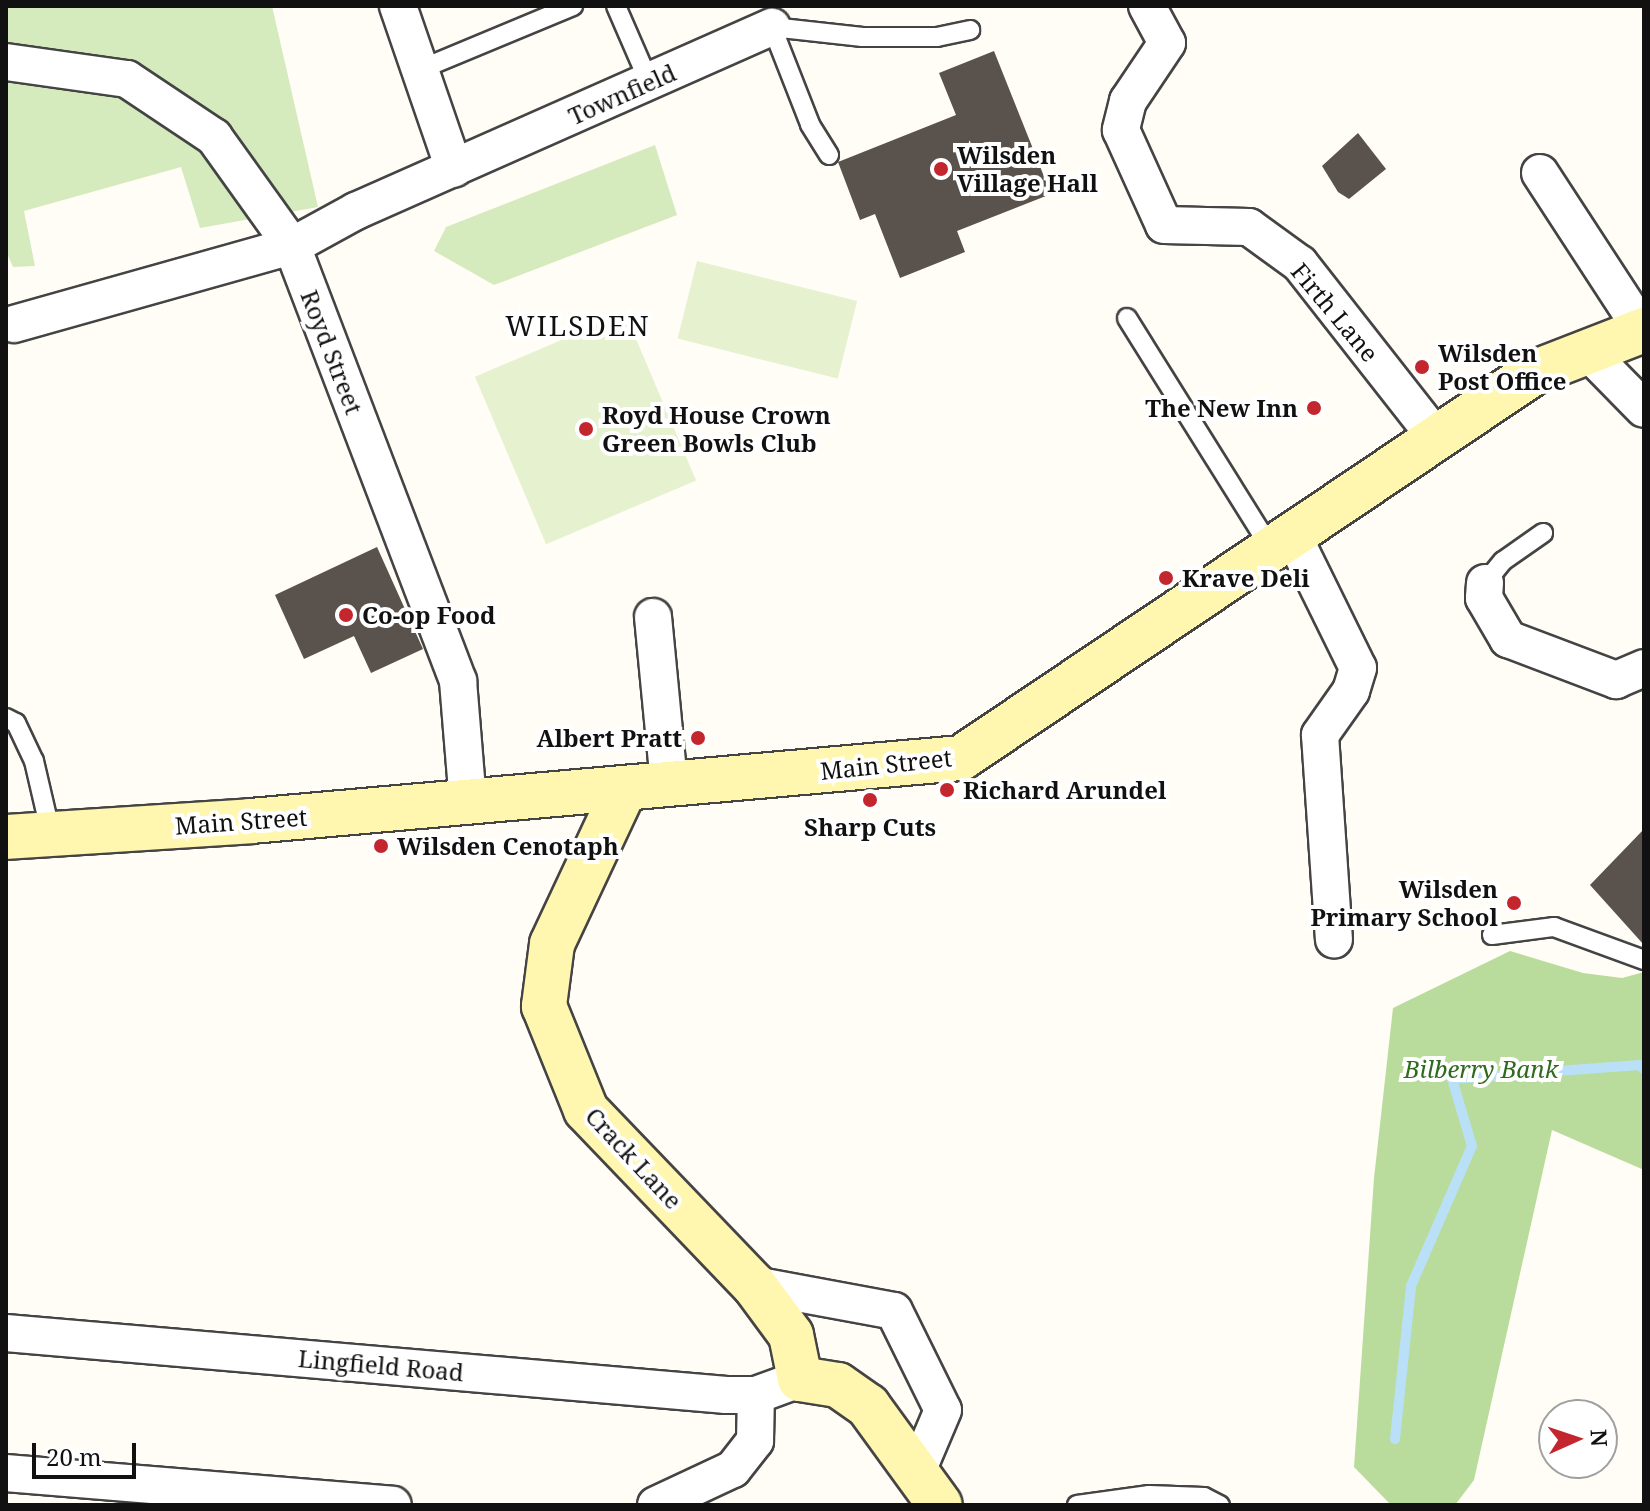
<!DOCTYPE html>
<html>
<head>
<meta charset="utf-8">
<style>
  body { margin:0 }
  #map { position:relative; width:1650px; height:1511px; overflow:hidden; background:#fffdf5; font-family:"Noto Serif",serif }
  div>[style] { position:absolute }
  .green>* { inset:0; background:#d5ebbd }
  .forest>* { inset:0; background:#b9dc9c }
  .pitch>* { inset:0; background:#e6f2cf; transform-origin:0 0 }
  .stream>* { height:10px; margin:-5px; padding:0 5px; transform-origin:5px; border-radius:5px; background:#b9e0f7 }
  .building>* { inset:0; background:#5a524d }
  .roads { filter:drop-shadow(2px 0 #444) drop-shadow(-2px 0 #444) drop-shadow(0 2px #444) drop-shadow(0 -2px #444) }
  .lane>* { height:18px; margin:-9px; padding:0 9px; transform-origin:9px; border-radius:9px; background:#fff }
  .street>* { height:36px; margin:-18px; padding:0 18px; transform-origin:18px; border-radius:18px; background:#fff }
  .secondary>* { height:44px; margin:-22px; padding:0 22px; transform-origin:22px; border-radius:22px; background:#fff6b0 }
  .dots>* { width:22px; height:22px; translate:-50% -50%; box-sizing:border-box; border:4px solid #fff; border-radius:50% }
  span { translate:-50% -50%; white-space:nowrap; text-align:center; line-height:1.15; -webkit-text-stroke:8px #fff; paint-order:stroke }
  .street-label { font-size:24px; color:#111 }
  .poi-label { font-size:24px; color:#111; font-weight:700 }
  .left { translate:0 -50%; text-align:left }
  .right { translate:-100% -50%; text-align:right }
  .park-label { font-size:24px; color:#2f6b1f; font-style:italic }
  .quarter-label { font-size:28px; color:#111; letter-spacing:2px }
  .frame { position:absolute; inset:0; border:8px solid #111; pointer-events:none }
  .north { position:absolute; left:1538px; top:1399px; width:80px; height:80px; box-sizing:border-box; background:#fff; border:2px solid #a0a0a0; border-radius:50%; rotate:87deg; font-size:22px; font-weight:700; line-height:32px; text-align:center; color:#111 }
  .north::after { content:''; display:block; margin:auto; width:28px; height:36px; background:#c4262e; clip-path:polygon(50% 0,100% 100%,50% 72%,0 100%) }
  .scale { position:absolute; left:32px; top:1443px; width:104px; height:36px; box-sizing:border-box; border:4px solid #111; border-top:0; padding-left:10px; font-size:24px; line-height:28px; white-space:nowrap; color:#111; -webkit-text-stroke:6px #fff; paint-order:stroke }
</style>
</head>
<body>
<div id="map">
  <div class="green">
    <div style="clip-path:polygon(6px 6px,272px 6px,318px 207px,200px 228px,181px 167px,24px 211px,35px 266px,13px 267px,6px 251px)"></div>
    <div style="clip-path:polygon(655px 145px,677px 215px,494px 285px,434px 251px,446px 227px)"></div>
  </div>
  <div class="forest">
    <div style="clip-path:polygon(1510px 951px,1583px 973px,1622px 978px,1644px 972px,1644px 1170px,1552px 1130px,1474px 1480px,1455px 1505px,1391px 1505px,1354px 1467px,1374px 1178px,1393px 1008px)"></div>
  </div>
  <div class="pitch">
    <div style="left:697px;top:261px;width:165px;height:80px;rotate:14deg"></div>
    <div style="left:625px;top:313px;width:182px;height:163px;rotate:67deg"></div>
  </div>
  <div class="stream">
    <div style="left:1395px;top:1439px;width:154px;rotate:-84deg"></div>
    <div style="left:1411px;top:1286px;width:153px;rotate:-66.5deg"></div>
    <div style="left:1472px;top:1146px;width:70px;rotate:-106.6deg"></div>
    <div style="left:1452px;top:1079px;width:188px;rotate:-4.3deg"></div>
    <div style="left:1639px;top:1065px;width:6px;rotate:39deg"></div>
  </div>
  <div class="building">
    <div style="clip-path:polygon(994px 51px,1051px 194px,957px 231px,965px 252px,900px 278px,875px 214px,860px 220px,838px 162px,956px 115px,939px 73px)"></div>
    <div style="clip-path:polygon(1358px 133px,1386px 169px,1349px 199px,1338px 192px,1322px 166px)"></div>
    <div style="clip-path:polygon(377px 547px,423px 649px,371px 673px,354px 636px,304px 659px,275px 595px)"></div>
    <div style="clip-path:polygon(1644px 829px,1644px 945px,1590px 885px)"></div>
  </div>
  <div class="roads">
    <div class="lane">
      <div style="left:616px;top:6px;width:83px;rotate:66.5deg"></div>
      <div style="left:419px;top:70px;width:167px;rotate:-22.6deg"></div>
      <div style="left:829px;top:155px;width:36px;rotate:-122deg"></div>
      <div style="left:810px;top:124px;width:104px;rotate:-111.4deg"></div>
      <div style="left:772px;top:27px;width:91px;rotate:6.3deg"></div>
      <div style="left:862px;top:37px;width:75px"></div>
      <div style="left:937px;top:37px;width:34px;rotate:-12deg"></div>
      <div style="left:1127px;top:318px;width:274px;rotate:58deg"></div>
      <div style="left:1485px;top:583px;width:28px;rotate:-51deg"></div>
      <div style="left:1503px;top:561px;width:49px;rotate:-35deg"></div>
      <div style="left:6px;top:718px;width:11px;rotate:27deg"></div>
      <div style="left:16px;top:723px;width:42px;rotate:64.7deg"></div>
      <div style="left:34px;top:761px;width:75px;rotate:76.9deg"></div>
      <div style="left:1492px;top:935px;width:63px;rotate:-7.4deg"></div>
      <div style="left:1554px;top:927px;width:96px;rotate:20.1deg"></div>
      <div style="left:1077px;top:1505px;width:73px;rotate:-7.9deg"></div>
      <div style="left:1149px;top:1495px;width:55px;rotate:2.1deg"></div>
      <div style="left:1204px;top:1497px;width:18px;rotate:27deg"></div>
    </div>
    <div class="street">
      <div style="left:398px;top:6px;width:172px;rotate:71deg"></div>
      <div style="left:1147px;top:6px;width:42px;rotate:61.6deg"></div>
      <div style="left:1167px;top:43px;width:70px;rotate:123.9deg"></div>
      <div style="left:1128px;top:101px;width:30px;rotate:104deg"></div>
      <div style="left:1121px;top:130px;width:104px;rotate:65.6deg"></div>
      <div style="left:1164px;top:225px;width:85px;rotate:1.3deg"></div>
      <div style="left:1249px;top:227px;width:63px;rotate:36deg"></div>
      <div style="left:1300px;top:264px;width:217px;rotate:51.9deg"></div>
      <div style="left:6px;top:62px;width:122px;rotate:8deg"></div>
      <div style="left:127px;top:79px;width:105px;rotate:33.7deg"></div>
      <div style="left:214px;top:137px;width:134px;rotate:54.4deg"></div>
      <div style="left:292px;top:246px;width:466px;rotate:69.1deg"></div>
      <div style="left:458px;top:681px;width:121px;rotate:85.3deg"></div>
      <div style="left:1540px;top:173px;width:189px;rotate:56.9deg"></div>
      <div style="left:14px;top:324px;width:289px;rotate:-15.7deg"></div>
      <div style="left:292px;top:246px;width:73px;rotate:-28.7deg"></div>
      <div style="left:356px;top:211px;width:455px;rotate:-23.9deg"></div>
      <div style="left:1589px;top:353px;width:78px;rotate:45.5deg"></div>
      <div style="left:1293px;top:536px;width:147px;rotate:63.8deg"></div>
      <div style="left:1358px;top:668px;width:24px;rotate:107deg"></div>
      <div style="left:1351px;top:691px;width:54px;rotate:125.2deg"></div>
      <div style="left:1320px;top:735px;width:205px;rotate:86.1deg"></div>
      <div style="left:1485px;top:583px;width:15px;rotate:94deg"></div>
      <div style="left:1484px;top:598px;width:48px;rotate:59.7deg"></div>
      <div style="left:1508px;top:639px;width:116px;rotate:20.8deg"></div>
      <div style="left:1616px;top:680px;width:30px;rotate:-23deg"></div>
      <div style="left:653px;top:617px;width:168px;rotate:84.5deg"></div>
      <div style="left:754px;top:1285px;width:142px;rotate:10.5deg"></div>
      <div style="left:894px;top:1311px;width:110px;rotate:63.7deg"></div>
      <div style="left:943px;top:1410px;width:64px;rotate:113deg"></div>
      <div style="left:6px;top:1333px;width:723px;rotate:4.92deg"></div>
      <div style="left:726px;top:1395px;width:30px"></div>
      <div style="left:756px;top:1395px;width:47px;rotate:-20deg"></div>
      <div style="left:6px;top:1473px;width:388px;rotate:4.7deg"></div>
      <div style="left:656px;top:1505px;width:85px;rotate:-25.1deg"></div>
      <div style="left:733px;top:1469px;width:36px;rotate:-52deg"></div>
      <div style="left:755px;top:1441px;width:46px;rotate:-88.8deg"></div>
    </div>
    <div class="secondary">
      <div style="left:625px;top:788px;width:172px;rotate:115.1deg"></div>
      <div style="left:552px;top:944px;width:63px;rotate:97.4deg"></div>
      <div style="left:544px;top:1006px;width:112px;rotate:68deg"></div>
      <div style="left:586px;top:1110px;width:243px;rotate:46.2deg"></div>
      <div style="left:754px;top:1285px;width:62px;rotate:53.5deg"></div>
      <div style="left:791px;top:1335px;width:45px;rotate:78.4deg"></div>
      <div style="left:800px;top:1379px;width:38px;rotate:9deg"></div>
      <div style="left:838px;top:1385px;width:37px;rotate:35deg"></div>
      <div style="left:868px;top:1406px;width:122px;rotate:54deg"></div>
      <div style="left:6px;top:837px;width:246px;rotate:-3.7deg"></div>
      <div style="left:251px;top:821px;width:713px;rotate:-5.07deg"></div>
      <div style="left:961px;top:758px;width:689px;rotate:-33.94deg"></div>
      <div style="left:1533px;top:373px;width:119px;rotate:-21.2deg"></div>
    </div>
  </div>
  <div class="dots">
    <div style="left:941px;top:169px;background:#c4262e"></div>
    <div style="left:1422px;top:367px;background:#c4262e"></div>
    <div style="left:1314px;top:408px;background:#c4262e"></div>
    <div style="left:586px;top:429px;background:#c4262e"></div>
    <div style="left:1166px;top:578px;background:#c4262e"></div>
    <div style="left:346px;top:615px;background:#c4262e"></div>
    <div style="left:698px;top:738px;background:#c4262e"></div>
    <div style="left:947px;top:790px;background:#c4262e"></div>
    <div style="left:870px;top:800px;background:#c4262e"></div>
    <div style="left:381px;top:846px;background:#c4262e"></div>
    <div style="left:1514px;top:903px;background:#c4262e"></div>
  </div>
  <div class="street-label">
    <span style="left:622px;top:94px;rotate:-24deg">Townfield</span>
    <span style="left:1335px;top:312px;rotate:50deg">Firth Lane</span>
    <span style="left:332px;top:352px;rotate:69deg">Royd Street</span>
    <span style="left:886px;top:764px;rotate:-6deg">Main Street</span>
    <span style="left:241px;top:821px;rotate:-4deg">Main Street</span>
    <span style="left:634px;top:1158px;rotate:47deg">Crack Lane</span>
    <span style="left:381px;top:1365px;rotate:5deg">Lingfield Road</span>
  </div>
  <div class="poi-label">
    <span class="left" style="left:957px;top:169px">Wilsden<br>Village Hall</span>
    <span class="left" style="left:1438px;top:367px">Wilsden<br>Post Office</span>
    <span class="right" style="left:1298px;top:408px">The New Inn</span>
    <span class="left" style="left:602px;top:429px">Royd House Crown<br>Green Bowls Club</span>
    <span class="left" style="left:1182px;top:578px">Krave Deli</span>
    <span class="left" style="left:362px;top:615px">Co-op Food</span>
    <span class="right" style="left:682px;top:738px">Albert Pratt</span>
    <span class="left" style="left:963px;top:790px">Richard Arundel</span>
    <span style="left:870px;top:827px">Sharp Cuts</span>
    <span class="left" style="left:397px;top:846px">Wilsden Cenotaph</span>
    <span class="right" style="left:1498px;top:903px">Wilsden<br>Primary School</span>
  </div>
  <div class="park-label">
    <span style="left:1481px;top:1069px">Bilberry Bank</span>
  </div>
  <div class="quarter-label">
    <span style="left:578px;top:325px">WILSDEN</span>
  </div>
  <div class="frame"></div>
  <div class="north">N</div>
  <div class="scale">20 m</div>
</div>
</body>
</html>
